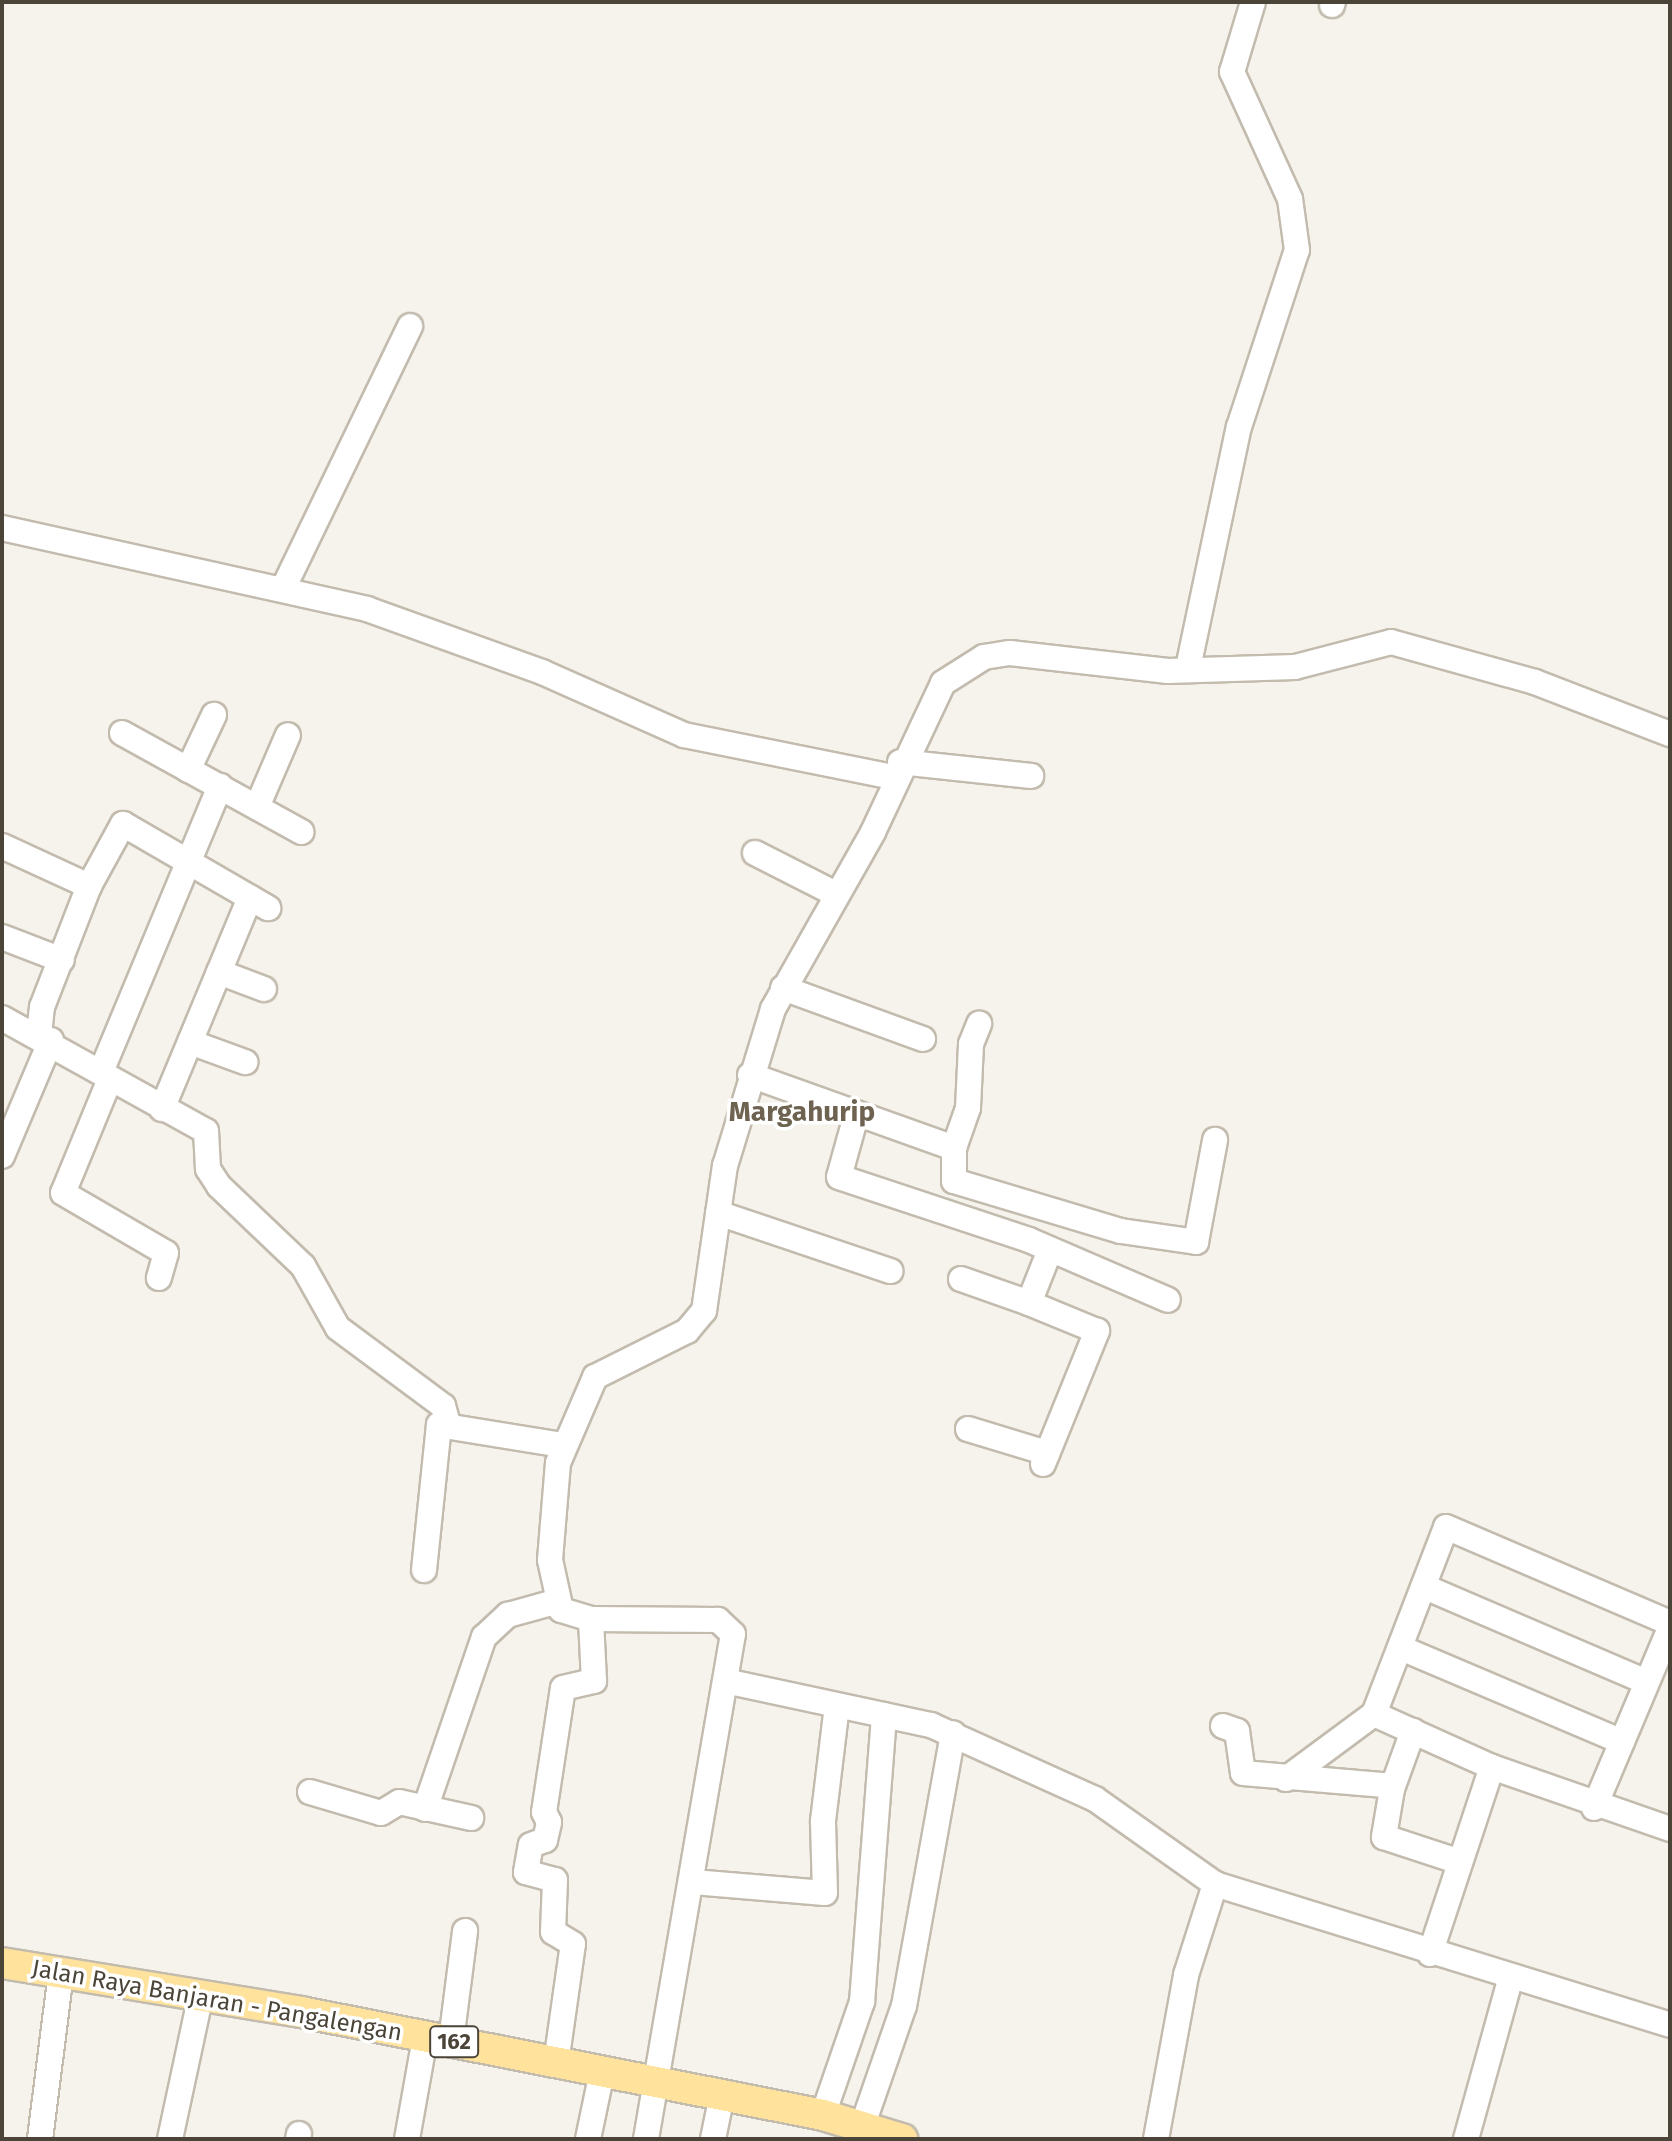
<!DOCTYPE html>
<html>
<head>
<meta charset="utf-8">
<style>
  body { margin:0 }
  #map { position:relative; width:1672px; height:2141px; overflow:hidden; background:#f6f3ec; font-family:"Fira Sans",sans-serif }
  div>[style] { position:absolute }
  .roads { filter:drop-shadow(2px 0 #c2bbae) drop-shadow(-2px 0 #c2bbae) drop-shadow(0 2px #c2bbae) drop-shadow(0 -2px #c2bbae) }
  .minor>* { height:24px; margin:-12px; padding:0 12px; transform-origin:12px; border-radius:12px; background:#fff }
  .major>* { height:30px; margin:-15px; padding:0 15px; transform-origin:15px; border-radius:15px; background:#ffe39c }
  span { translate:-50% -50%; white-space:nowrap; text-align:center; line-height:1.15; -webkit-text-stroke:7px #fff; paint-order:stroke }
  .shield-label span { padding:2px 6px; background:#fff; border:2px solid; border-radius:6px; -webkit-text-stroke-width:0 }
  .shield-label { font-size:22px; color:#4b4439; font-weight:700 }
  .street-label { font-size:24px; color:#4b4439 }
  .quarter-label { font-size:28px; color:#6e6250; font-weight:700 }
  .frame { position:absolute; inset:0; border:4px solid #4b4439; pointer-events:none }
</style>
</head>
<body>
<div id="map">
  <div class="roads">
    <div class="minor">
      <div style="left:1332px;top:5px;width:3px;rotate:-72deg"></div>
      <div style="left:2px;top:528px;width:374px;rotate:12.5deg"></div>
      <div style="left:367px;top:609px;width:186px;rotate:19.8deg"></div>
      <div style="left:542px;top:672px;width:155px;rotate:23.9deg"></div>
      <div style="left:684px;top:735px;width:213px;rotate:11.4deg"></div>
      <div style="left:283px;top:589px;width:292px;rotate:-64.2deg"></div>
      <div style="left:1188px;top:668px;width:246px;rotate:-78.1deg"></div>
      <div style="left:1239px;top:427px;width:186px;rotate:-71.9deg"></div>
      <div style="left:1297px;top:250px;width:51px;rotate:-97.8deg"></div>
      <div style="left:1290px;top:199px;width:140px;rotate:-114.5deg"></div>
      <div style="left:1232px;top:72px;width:73px;rotate:-73.3deg"></div>
      <div style="left:122px;top:733px;width:205px;rotate:28.9deg"></div>
      <div style="left:900px;top:762px;width:132px;rotate:6.1deg"></div>
      <div style="left:188px;top:770px;width:61px;rotate:-64.7deg"></div>
      <div style="left:257px;top:807px;width:78px;rotate:-66.7deg"></div>
      <div style="left:2px;top:846px;width:96px;rotate:24.7deg"></div>
      <div style="left:755px;top:853px;width:89px;rotate:26.9deg"></div>
      <div style="left:2px;top:937px;width:64px;rotate:21deg"></div>
      <div style="left:219px;top:972px;width:48px;rotate:20.7deg"></div>
      <div style="left:783px;top:988px;width:149px;rotate:20deg"></div>
      <div style="left:2px;top:1018px;width:233px;rotate:29deg"></div>
      <div style="left:206px;top:1131px;width:38px;rotate:87deg"></div>
      <div style="left:208px;top:1169px;width:20px;rotate:57deg"></div>
      <div style="left:219px;top:1186px;width:116px;rotate:43.6deg"></div>
      <div style="left:303px;top:1266px;width:71px;rotate:60.6deg"></div>
      <div style="left:338px;top:1328px;width:131px;rotate:36.6deg"></div>
      <div style="left:443px;top:1406px;width:22px;rotate:74deg"></div>
      <div style="left:39px;top:1035px;width:28px;rotate:-84deg"></div>
      <div style="left:42px;top:1007px;width:130px;rotate:-68.8deg"></div>
      <div style="left:89px;top:886px;width:71px;rotate:-61.3deg"></div>
      <div style="left:123px;top:824px;width:168px;rotate:30.1deg"></div>
      <div style="left:190px;top:1042px;width:59px;rotate:20deg"></div>
      <div style="left:101px;top:1072px;width:310px;rotate:-67.4deg"></div>
      <div style="left:750px;top:1075px;width:217px;rotate:19.7deg"></div>
      <div style="left:954px;top:1148px;width:33px;rotate:90deg"></div>
      <div style="left:954px;top:1181px;width:174px;rotate:16.7deg"></div>
      <div style="left:1121px;top:1231px;width:76px;rotate:8.3deg"></div>
      <div style="left:1196px;top:1242px;width:104px;rotate:-79.4deg"></div>
      <div style="left:110px;top:1079px;width:123px;rotate:112.4deg"></div>
      <div style="left:63px;top:1193px;width:119px;rotate:30.2deg"></div>
      <div style="left:166px;top:1253px;width:26px;rotate:106deg"></div>
      <div style="left:162px;top:1109px;width:229px;rotate:-67.4deg"></div>
      <div style="left:856px;top:1116px;width:63px;rotate:105.6deg"></div>
      <div style="left:839px;top:1177px;width:200px;rotate:18.3deg"></div>
      <div style="left:1029px;top:1240px;width:151px;rotate:23.3deg"></div>
      <div style="left:954px;top:1148px;width:42px;rotate:-70.7deg"></div>
      <div style="left:968px;top:1108px;width:64px;rotate:-87.3deg"></div>
      <div style="left:971px;top:1044px;width:22px;rotate:-68deg"></div>
      <div style="left:2px;top:1156px;width:126px;rotate:-67.1deg"></div>
      <div style="left:718px;top:1213px;width:182px;rotate:18.6deg"></div>
      <div style="left:961px;top:1279px;width:72px;rotate:19.4deg"></div>
      <div style="left:968px;top:1429px;width:83px;rotate:16.9deg"></div>
      <div style="left:1043px;top:1464px;width:144px;rotate:-67.9deg"></div>
      <div style="left:1097px;top:1331px;width:74px;rotate:-157.6deg"></div>
      <div style="left:1029px;top:1303px;width:57px;rotate:-68.4deg"></div>
      <div style="left:424px;top:1570px;width:146px;rotate:-84.1deg"></div>
      <div style="left:439px;top:1425px;width:126px;rotate:9.2deg"></div>
      <div style="left:1425px;top:1587px;width:241px;rotate:23.2deg"></div>
      <div style="left:1401px;top:1648px;width:240px;rotate:23deg"></div>
      <div style="left:730px;top:1682px;width:206px;rotate:12.1deg"></div>
      <div style="left:931px;top:1725px;width:180px;rotate:24.3deg"></div>
      <div style="left:1095px;top:1799px;width:147px;rotate:35.3deg"></div>
      <div style="left:1215px;top:1884px;width:476px;rotate:17.2deg"></div>
      <div style="left:1374px;top:1714px;width:200px;rotate:-68.9deg"></div>
      <div style="left:1446px;top:1527px;width:244px;rotate:23.2deg"></div>
      <div style="left:1223px;top:1726px;width:15px;rotate:20deg"></div>
      <div style="left:1237px;top:1731px;width:42px;rotate:81.9deg"></div>
      <div style="left:1243px;top:1773px;width:142px;rotate:4.9deg"></div>
      <div style="left:1384px;top:1785px;width:9px;rotate:27deg"></div>
      <div style="left:1392px;top:1789px;width:49px;rotate:99.5deg"></div>
      <div style="left:1384px;top:1837px;width:80px;rotate:18.2deg"></div>
      <div style="left:1286px;top:1779px;width:109px;rotate:-36.5deg"></div>
      <div style="left:1374px;top:1714px;width:129px;rotate:24.2deg"></div>
      <div style="left:1392px;top:1789px;width:62px;rotate:-70.1deg"></div>
      <div style="left:310px;top:1792px;width:74px;rotate:16.5deg"></div>
      <div style="left:381px;top:1813px;width:21px;rotate:-31deg"></div>
      <div style="left:399px;top:1802px;width:74px;rotate:12.5deg"></div>
      <div style="left:1594px;top:1808px;width:195px;rotate:-67.1deg"></div>
      <div style="left:425px;top:1809px;width:182px;rotate:-71.1deg"></div>
      <div style="left:484px;top:1637px;width:33px;rotate:-43deg"></div>
      <div style="left:508px;top:1615px;width:49px;rotate:-15.5deg"></div>
      <div style="left:693px;top:1882px;width:132px;rotate:4.8deg"></div>
      <div style="left:825px;top:1893px;width:72px;rotate:-91.6deg"></div>
      <div style="left:823px;top:1821px;width:116px;rotate:-83.1deg"></div>
      <div style="left:1430px;top:1954px;width:197px;rotate:-71.7deg"></div>
      <div style="left:1492px;top:1767px;width:188px;rotate:19.2deg"></div>
      <div style="left:451px;top:2041px;width:111px;rotate:-82.7deg"></div>
      <div style="left:556px;top:2063px;width:120px;rotate:-81.9deg"></div>
      <div style="left:573px;top:1944px;width:23px;rotate:-149deg"></div>
      <div style="left:553px;top:1932px;width:52px;rotate:-87.8deg"></div>
      <div style="left:555px;top:1880px;width:30px;rotate:-165deg"></div>
      <div style="left:526px;top:1872px;width:27px;rotate:-80deg"></div>
      <div style="left:531px;top:1845px;width:15px;rotate:-20deg"></div>
      <div style="left:545px;top:1840px;width:18px;rotate:-77deg"></div>
      <div style="left:549px;top:1822px;width:11px;rotate:-117deg"></div>
      <div style="left:544px;top:1812px;width:125px;rotate:-81.3deg"></div>
      <div style="left:563px;top:1688px;width:32px;rotate:-13deg"></div>
      <div style="left:594px;top:1681px;width:62px;rotate:-92.8deg"></div>
      <div style="left:823px;top:2115px;width:120px;rotate:-71deg"></div>
      <div style="left:862px;top:2002px;width:288px;rotate:-85.6deg"></div>
      <div style="left:862px;top:2127px;width:128px;rotate:-70.9deg"></div>
      <div style="left:904px;top:2006px;width:277px;rotate:-79.8deg"></div>
      <div style="left:40px;top:2139px;width:167px;rotate:-82.8deg"></div>
      <div style="left:170px;top:2139px;width:148px;rotate:-77.9deg"></div>
      <div style="left:298px;top:2139px;width:5px;rotate:-79deg"></div>
      <div style="left:407px;top:2139px;width:103px;rotate:-79.9deg"></div>
      <div style="left:588px;top:2139px;width:68px;rotate:-78.2deg"></div>
      <div style="left:646px;top:2139px;width:512px;rotate:-80.23deg"></div>
      <div style="left:733px;top:1634px;width:21px;rotate:-137deg"></div>
      <div style="left:718px;top:1620px;width:127px;rotate:-179.5deg"></div>
      <div style="left:591px;top:1619px;width:31px;rotate:-163deg"></div>
      <div style="left:561px;top:1610px;width:51px;rotate:-102.4deg"></div>
      <div style="left:550px;top:1560px;width:97px;rotate:-85.3deg"></div>
      <div style="left:558px;top:1463px;width:94px;rotate:-66.7deg"></div>
      <div style="left:595px;top:1377px;width:103px;rotate:-26.6deg"></div>
      <div style="left:687px;top:1331px;width:26px;rotate:-50deg"></div>
      <div style="left:704px;top:1311px;width:147px;rotate:-81.8deg"></div>
      <div style="left:725px;top:1166px;width:164px;rotate:-73deg"></div>
      <div style="left:773px;top:1009px;width:203px;rotate:-60.5deg"></div>
      <div style="left:873px;top:832px;width:165px;rotate:-64.8deg"></div>
      <div style="left:943px;top:683px;width:49px;rotate:-32.4deg"></div>
      <div style="left:984px;top:657px;width:26px;rotate:-9deg"></div>
      <div style="left:1010px;top:653px;width:159px;rotate:6.5deg"></div>
      <div style="left:1168px;top:671px;width:127px;rotate:-1.8deg"></div>
      <div style="left:1295px;top:667px;width:99px;rotate:-14.6deg"></div>
      <div style="left:1391px;top:642px;width:149px;rotate:15.5deg"></div>
      <div style="left:1535px;top:682px;width:145px;rotate:21.1deg"></div>
      <div style="left:713px;top:2139px;width:45px;rotate:-78.4deg"></div>
      <div style="left:1156px;top:2139px;width:167px;rotate:-79.6deg"></div>
      <div style="left:1186px;top:1975px;width:96px;rotate:-72.3deg"></div>
      <div style="left:1466px;top:2139px;width:168px;rotate:-74.5deg"></div>
    </div>
    <div class="major">
      <div style="left:2px;top:1963px;width:303px;rotate:9.3deg"></div>
      <div style="left:301px;top:2012px;width:532px;rotate:11.16deg"></div>
      <div style="left:823px;top:2115px;width:83px;rotate:16.9deg"></div>
    </div>
  </div>
  <div class="shield-label">
    <span style="left:454px;top:2042px">162</span>
  </div>
  <div class="street-label">
    <span style="left:217px;top:2001px;rotate:10deg">Jalan Raya Banjaran - Pangalengan</span>
  </div>
  <div class="quarter-label">
    <span style="left:802px;top:1112px">Margahurip</span>
  </div>
  <div class="frame"></div>
</div>
</body>
</html>
